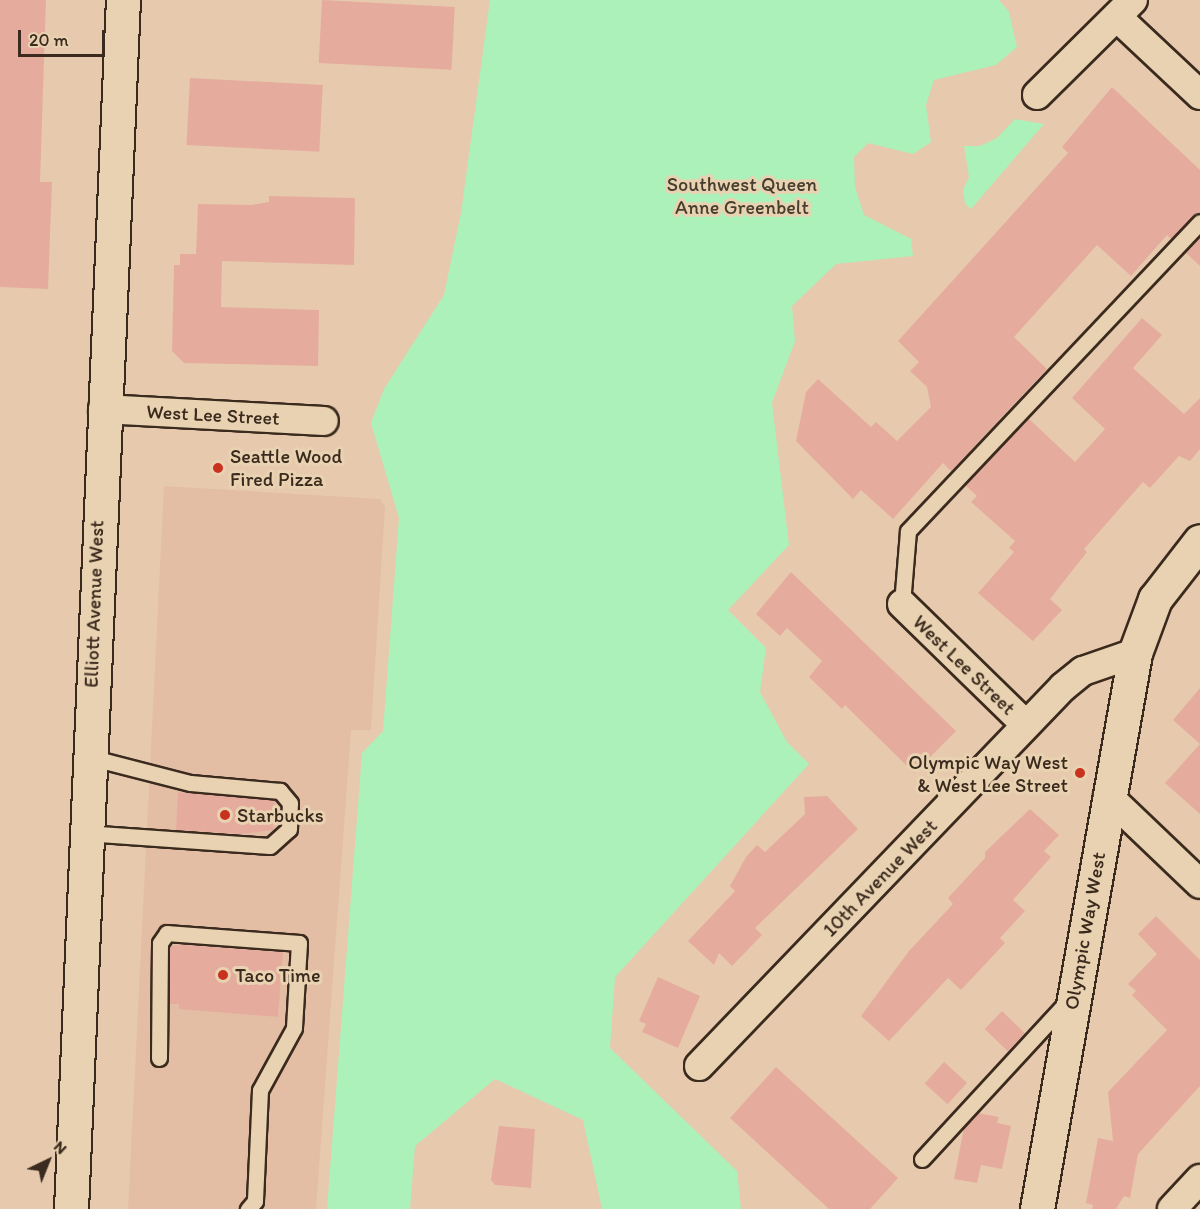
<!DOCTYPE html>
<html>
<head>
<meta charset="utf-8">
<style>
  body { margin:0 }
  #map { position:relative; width:1200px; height:1209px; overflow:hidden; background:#e7caad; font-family:Itim,sans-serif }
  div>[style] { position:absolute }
  .built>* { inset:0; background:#e3bea5 }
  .green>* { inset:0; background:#acf0ba }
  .building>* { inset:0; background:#e5ac9e; transform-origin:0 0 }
  .roads { filter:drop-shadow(2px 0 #3b2a1e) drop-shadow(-2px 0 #3b2a1e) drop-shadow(0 2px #3b2a1e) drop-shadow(0 -2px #3b2a1e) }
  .lane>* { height:15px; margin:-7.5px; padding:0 7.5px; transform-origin:7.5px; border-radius:7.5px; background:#e8d2b1 }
  .street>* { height:28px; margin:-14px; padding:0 14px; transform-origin:14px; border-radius:14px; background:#e8d2b1 }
  .secondary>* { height:33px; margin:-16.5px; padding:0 16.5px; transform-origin:16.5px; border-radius:16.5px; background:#e8d2b1 }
  .primary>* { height:33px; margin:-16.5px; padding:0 16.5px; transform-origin:16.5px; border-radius:16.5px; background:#e8d2b1 }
  .dots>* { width:16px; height:16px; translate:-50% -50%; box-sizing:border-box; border:3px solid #e8d2b1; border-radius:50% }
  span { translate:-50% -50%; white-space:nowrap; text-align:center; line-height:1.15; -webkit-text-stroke:6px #e8d2b1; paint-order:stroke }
  .park-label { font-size:20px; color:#463e2e }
  .street-label { font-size:20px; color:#3b2a1e }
  .poi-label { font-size:20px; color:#3b2a1e }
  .left { translate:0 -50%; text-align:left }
  .right { translate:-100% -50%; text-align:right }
  .north { position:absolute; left:18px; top:1131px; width:60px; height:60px; -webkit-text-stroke:4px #e8d2b1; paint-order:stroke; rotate:43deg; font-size:16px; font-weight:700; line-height:24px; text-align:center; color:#3b2a1e }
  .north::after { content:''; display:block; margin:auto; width:21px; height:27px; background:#3b2a1e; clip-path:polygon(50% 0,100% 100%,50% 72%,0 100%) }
  .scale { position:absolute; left:18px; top:30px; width:87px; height:27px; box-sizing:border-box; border:3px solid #3b2a1e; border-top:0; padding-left:8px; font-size:18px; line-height:21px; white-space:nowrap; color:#3b2a1e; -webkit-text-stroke:4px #e8d2b1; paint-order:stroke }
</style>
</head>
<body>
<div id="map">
  <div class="built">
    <div style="clip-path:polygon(164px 486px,380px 499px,385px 507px,371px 730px,351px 730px,316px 1209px,128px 1209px)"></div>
  </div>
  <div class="green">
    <div style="clip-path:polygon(490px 0,999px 0,1009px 12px,1017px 47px,996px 65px,934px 80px,926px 105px,931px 142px,913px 154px,868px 143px,854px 157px,855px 187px,864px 215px,911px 239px,913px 256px,836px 264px,792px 306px,795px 341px,772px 403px,789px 545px,728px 610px,766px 648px,760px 692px,787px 742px,809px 764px,615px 977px,610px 1048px,737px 1171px,741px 1209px,602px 1209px,583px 1120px,495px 1079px,415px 1146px,410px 1209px,327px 1209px,362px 753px,383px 731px,399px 518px,371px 423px,384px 389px,444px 295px,461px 213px)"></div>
    <div style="clip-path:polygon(1015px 119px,1044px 124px,971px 209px,965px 204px,963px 190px,969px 177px,964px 146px,980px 146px,997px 138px)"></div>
  </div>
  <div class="building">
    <div style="clip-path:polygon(0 0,46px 0,40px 182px,52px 182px,48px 289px,0 287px)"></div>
    <div style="left:322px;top:0;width:133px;height:63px;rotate:3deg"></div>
    <div style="left:190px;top:78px;width:133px;height:67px;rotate:3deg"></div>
    <div style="clip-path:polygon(1112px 87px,1200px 170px,1200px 213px,1171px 239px,1167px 235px,1131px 276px,1097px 245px,1014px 337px,1047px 369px,951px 471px,943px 463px,893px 519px,861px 490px,853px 499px,796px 441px,806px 392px,818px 379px,871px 427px,876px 422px,897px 441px,931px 407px,927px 387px,910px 371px,919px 362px,898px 341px,1068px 153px,1062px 147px)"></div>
    <div style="clip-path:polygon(269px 196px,355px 198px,354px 265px,222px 261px,221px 307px,319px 310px,318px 366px,184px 363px,172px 351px,174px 265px,180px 265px,180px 254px,196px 254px,198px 204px,251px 205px,269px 202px)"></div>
    <div style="clip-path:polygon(1200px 236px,1200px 266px,1185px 252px)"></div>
    <div style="clip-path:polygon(1142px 318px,1162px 335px,1133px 368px,1184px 414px,1200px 398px,1200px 449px,1190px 461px,1179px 456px,1150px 488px,1143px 482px,1084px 549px,1087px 552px,1050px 599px,1062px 610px,1033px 641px,978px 593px,1014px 552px,1009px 548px,1015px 541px,971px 502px,977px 496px,965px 485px,1028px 418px,1075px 462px,1105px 429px,1072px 398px)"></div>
    <div style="clip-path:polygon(791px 572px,956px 731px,914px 773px,845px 705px,842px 709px,809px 677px,822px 661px,787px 628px,780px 636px,756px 614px)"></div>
    <div style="clip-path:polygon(1200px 688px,1200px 744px,1173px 720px)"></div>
    <div style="clip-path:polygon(1200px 744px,1200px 814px,1165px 783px)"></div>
    <div style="clip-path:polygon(178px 792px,275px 800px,273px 830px,241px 834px,176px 830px)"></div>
    <div style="clip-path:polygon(827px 796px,858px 829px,755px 928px,762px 935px,732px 966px,719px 953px,714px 965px,688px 941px,735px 891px,730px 886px,746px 857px,757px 845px,765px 852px,805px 814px,804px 797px)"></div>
    <div style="clip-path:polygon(1030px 809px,1059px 835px,1044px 851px,1051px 857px,1013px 900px,1025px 911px,1000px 938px,1005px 943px,961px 990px,948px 978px,889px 1041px,861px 1016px,909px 951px,953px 904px,948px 898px,985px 858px,985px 852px)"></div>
    <div style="clip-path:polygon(1156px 916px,1200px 960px,1200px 1086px,1138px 1154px,1130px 1198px,1124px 1196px,1116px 1209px,1092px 1209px,1093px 1205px,1086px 1203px,1098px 1138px,1113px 1141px,1108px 1092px,1167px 1030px,1132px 995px,1136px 991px,1128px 984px,1157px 954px,1138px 934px)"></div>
    <div style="clip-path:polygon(184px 945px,283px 952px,278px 1017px,179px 1009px,179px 1004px,169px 1004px,170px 946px)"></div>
    <div style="clip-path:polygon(658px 977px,700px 996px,678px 1048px,642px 1032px,646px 1024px,639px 1021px)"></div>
    <div style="left:1002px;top:1011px;width:32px;height:25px;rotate:44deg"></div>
    <div style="left:944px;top:1062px;width:31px;height:29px;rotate:42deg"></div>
    <div style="clip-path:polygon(776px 1067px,898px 1178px,870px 1209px,829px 1209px,730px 1118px)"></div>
    <div style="clip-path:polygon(978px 1113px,999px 1117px,997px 1123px,1011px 1126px,1002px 1169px,981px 1165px,977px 1183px,954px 1179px,964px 1128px)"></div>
    <div style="clip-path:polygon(499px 1126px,535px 1129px,531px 1188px,495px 1185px,491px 1180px)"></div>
  </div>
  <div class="roads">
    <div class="lane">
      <div style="left:902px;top:604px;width:73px;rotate:-85.3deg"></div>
      <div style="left:908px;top:531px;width:425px;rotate:-46.6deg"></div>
      <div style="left:85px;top:833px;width:185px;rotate:4deg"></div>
      <div style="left:270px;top:846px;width:25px;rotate:-42deg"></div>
      <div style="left:289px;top:829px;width:26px;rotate:-88deg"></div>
      <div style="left:290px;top:803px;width:16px;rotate:-130deg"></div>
      <div style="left:280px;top:791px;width:90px;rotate:-174.9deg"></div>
      <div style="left:190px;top:783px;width:104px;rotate:-165.6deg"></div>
      <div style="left:159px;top:1058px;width:115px;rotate:-89.5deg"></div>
      <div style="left:160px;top:943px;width:12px;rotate:-55deg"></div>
      <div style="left:167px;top:933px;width:132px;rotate:4.3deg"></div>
      <div style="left:299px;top:943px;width:85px;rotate:93.4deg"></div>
      <div style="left:294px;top:1028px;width:71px;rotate:118.7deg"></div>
      <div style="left:260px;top:1090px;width:111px;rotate:92.6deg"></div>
      <div style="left:255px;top:1201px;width:11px;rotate:131deg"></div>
      <div style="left:922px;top:1159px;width:215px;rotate:-47.3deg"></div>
    </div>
    <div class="street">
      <div style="left:1117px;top:17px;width:114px;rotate:43.2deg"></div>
      <div style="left:1037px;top:95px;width:135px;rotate:-44.7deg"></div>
      <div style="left:103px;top:409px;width:221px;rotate:3.1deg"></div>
      <div style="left:902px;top:604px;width:173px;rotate:44.3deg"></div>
      <div style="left:1108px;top:796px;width:127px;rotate:43.7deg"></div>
      <div style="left:699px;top:1066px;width:525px;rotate:-46.16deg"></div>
      <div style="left:1063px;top:687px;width:26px;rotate:-39deg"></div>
      <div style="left:1083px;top:671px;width:55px;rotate:-19.1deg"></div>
      <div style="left:1172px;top:1209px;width:41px;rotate:-47deg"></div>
    </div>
    <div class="secondary">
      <div style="left:1037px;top:1209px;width:565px;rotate:-80deg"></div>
      <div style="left:1135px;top:653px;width:58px;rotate:-69.7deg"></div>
      <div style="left:1155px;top:599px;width:73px;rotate:-52.2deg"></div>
    </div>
    <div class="primary">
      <div style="left:71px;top:1209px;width:1210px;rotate:-87.54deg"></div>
    </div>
  </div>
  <div class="dots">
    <div style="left:218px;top:468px;background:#c8321e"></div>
    <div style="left:1080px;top:773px;background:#c8321e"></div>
    <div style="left:225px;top:815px;background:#c8321e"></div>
    <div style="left:223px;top:975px;background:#c8321e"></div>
  </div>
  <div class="park-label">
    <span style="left:742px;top:196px">Southwest Queen<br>Anne Greenbelt</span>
  </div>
  <div class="street-label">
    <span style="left:213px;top:415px;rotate:3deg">West Lee Street</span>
    <span style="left:94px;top:604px;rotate:-88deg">Elliott Avenue West</span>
    <span style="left:964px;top:665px;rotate:44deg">West Lee Street</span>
    <span style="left:880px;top:878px;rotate:-46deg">10th Avenue West</span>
    <span style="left:1085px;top:931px;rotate:-80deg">Olympic Way West</span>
  </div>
  <div class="poi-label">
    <span class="left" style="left:230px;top:468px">Seattle Wood<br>Fired Pizza</span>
    <span class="right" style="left:1068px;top:774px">Olympic Way West<br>&amp; West Lee Street</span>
    <span class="left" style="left:237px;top:815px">Starbucks</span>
    <span class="left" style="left:235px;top:975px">Taco Time</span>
  </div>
  <div class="north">N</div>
  <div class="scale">20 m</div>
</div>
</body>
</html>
